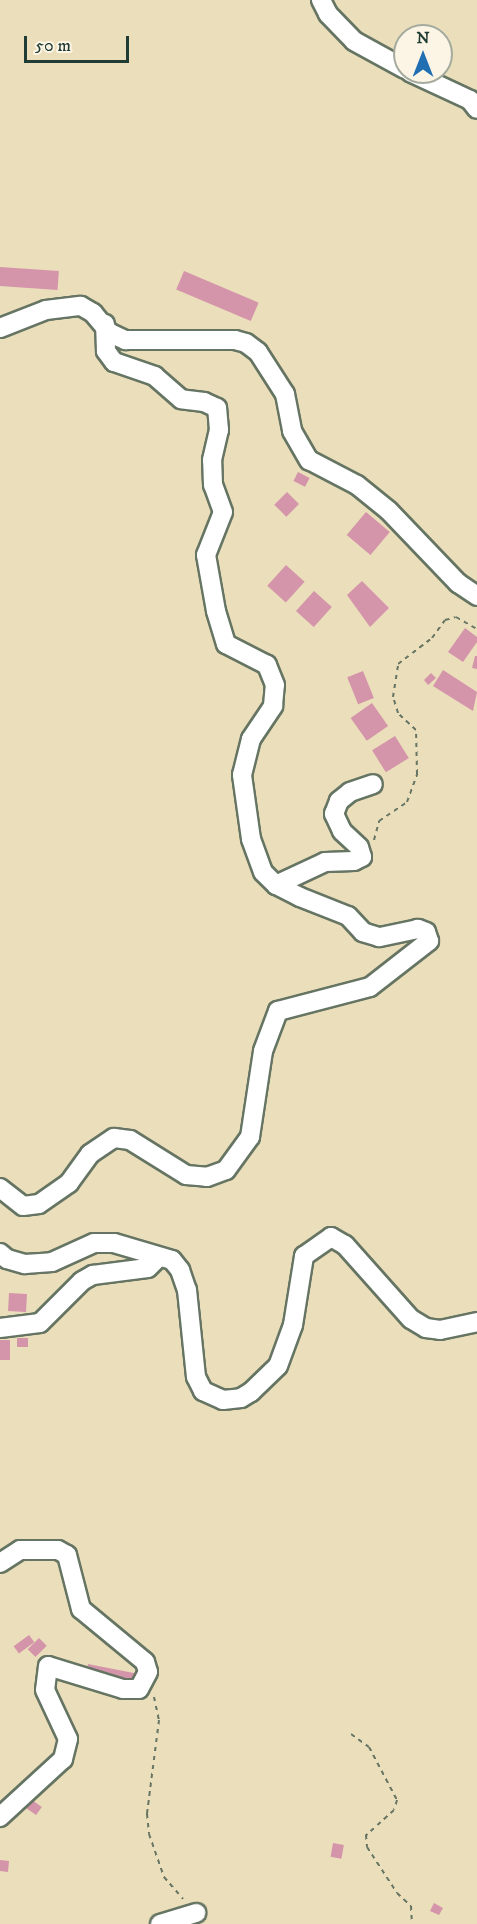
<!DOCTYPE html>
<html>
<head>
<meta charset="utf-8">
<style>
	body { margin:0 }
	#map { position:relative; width:477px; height:1924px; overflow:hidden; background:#ebdebb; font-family:"IM FELL DW Pica",serif }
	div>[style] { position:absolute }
	.building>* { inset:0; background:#d494aa; transform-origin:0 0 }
	.path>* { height:2px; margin-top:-1px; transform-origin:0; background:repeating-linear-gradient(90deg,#667563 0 4.5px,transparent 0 9px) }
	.roads { filter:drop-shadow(2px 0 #667563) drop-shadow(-2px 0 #667563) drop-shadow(0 2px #667563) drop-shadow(0 -2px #667563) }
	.minor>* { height:18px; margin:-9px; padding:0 9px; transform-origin:9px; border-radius:9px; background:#fff }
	span { translate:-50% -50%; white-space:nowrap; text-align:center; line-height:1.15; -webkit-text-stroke:6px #fcf5e5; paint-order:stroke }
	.north { position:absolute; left:393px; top:24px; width:60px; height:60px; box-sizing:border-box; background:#fcf5e5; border:2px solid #a4ab9e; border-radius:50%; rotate:0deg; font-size:16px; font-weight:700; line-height:24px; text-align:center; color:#1f3d34 }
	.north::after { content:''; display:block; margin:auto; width:21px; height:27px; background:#1f6fb2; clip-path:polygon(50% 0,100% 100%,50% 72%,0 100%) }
	.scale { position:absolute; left:24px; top:36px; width:105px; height:27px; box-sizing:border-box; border:3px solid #1f3d34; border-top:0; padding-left:8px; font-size:18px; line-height:21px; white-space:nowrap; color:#1f3d34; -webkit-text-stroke:4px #fcf5e5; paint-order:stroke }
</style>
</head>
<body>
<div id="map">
	<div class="building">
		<i style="left:0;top:267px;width:59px;height:19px;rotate:4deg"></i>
		<i style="left:184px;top:271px;width:81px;height:20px;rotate:23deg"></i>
		<i style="left:298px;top:472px;width:13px;height:10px;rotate:27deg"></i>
		<i style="left:287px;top:492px;width:17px;height:18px;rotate:45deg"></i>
		<i style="left:366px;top:512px;width:31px;height:30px;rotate:40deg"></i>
		<i style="left:286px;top:565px;width:25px;height:28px;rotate:42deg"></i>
		<i style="clip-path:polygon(362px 581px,389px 608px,370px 627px,347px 595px)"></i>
		<i style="left:314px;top:591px;width:24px;height:27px;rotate:42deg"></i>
		<i style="clip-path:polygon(465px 628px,477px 637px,477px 642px,463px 662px,448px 652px)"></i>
		<i style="clip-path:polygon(475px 656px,477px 656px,477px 669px,472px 668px)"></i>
		<i style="clip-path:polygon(443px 670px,477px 692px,473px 711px,433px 686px)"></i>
		<i style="left:363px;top:671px;width:29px;height:17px;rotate:68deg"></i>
		<i style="clip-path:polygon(431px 673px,436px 678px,428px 685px,424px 680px)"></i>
		<i style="left:372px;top:703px;width:28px;height:26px;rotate:55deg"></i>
		<i style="left:395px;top:736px;width:26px;height:27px;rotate:58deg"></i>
		<i style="left:9px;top:1293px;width:18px;height:18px;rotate:3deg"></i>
		<i style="left:17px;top:1338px;width:11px;height:9px"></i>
		<i style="left:0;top:1340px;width:10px;height:20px"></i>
		<i style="left:29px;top:1635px;width:9px;height:19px;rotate:54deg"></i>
		<i style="left:39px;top:1638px;width:11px;height:16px;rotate:45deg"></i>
		<i style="left:88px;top:1664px;width:48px;height:13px;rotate:11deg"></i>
		<i style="left:32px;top:1800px;width:12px;height:10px;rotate:35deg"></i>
		<i style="left:333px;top:1843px;width:11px;height:14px;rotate:10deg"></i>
		<i style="clip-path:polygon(0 1860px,9px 1861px,8px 1872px,0 1871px)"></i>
		<i style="clip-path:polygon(434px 1903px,443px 1908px,439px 1915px,430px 1911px)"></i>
	</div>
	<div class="path">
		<i style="left:374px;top:840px;width:20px;rotate:-75deg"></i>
		<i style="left:379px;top:821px;width:34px;rotate:-34deg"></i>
		<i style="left:407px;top:802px;width:30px;rotate:-70deg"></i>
		<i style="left:417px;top:774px;width:44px;rotate:-91.3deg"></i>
		<i style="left:416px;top:730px;width:25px;rotate:-137deg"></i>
		<i style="left:398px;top:713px;width:17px;rotate:-107deg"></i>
		<i style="left:393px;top:697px;width:33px;rotate:-81deg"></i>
		<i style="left:398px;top:664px;width:43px;rotate:-37.4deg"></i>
		<i style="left:432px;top:638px;width:22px;rotate:-54deg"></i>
		<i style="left:445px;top:620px;width:11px;rotate:-15deg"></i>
		<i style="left:456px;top:617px;width:24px;rotate:30deg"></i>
		<i style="left:154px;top:1697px;width:24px;rotate:78deg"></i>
		<i style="left:159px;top:1720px;width:95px;rotate:97.3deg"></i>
		<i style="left:147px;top:1814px;width:20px;rotate:84deg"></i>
		<i style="left:149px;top:1834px;width:46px;rotate:70.8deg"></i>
		<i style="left:164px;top:1877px;width:29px;rotate:49deg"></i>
		<i style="left:351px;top:1734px;width:22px;rotate:36deg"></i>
		<i style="left:369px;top:1747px;width:60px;rotate:62.2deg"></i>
		<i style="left:397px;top:1800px;width:10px;rotate:107deg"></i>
		<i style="left:394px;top:1810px;width:38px;rotate:138deg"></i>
		<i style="left:366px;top:1835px;width:12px;rotate:85deg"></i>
		<i style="left:367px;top:1847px;width:55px;rotate:56.9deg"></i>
		<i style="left:397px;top:1893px;width:19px;rotate:43deg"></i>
		<i style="left:411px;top:1906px;width:18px;rotate:87deg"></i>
	</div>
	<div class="roads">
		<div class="minor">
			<i style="left:321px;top:0;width:16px;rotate:63deg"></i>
			<i style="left:328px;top:14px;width:37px;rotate:46deg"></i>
			<i style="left:354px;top:41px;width:58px;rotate:28.8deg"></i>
			<i style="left:410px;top:72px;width:66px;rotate:25deg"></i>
			<i style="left:470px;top:100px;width:11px;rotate:52deg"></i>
			<i style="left:0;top:328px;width:49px;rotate:-21.4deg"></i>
			<i style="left:46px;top:310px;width:35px;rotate:-7deg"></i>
			<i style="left:81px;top:306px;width:14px;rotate:30deg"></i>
			<i style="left:93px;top:313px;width:26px;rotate:50deg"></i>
			<i style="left:110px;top:333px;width:17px;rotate:25deg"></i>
			<i style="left:125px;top:340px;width:110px"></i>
			<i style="left:235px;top:340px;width:11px;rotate:15deg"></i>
			<i style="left:246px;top:343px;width:15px;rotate:37deg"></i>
			<i style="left:258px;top:352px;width:50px;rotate:57.3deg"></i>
			<i style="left:285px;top:394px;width:38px;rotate:79deg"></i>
			<i style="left:292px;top:431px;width:34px;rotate:60deg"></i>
			<i style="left:309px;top:460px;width:54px;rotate:27.5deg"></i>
			<i style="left:357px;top:485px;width:41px;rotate:39.1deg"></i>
			<i style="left:389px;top:511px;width:100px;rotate:46.2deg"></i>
			<i style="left:458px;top:583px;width:23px;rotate:34deg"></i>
			<i style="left:276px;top:885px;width:54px;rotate:-25.1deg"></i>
			<i style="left:325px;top:862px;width:29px;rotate:-2deg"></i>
			<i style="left:354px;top:861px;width:9px;rotate:-27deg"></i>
			<i style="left:362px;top:857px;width:10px;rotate:-107deg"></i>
			<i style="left:359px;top:847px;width:23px;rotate:-137deg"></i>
			<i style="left:342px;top:831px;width:19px;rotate:-115deg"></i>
			<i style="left:334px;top:814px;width:14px;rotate:-69deg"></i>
			<i style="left:339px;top:801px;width:14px;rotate:-39deg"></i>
			<i style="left:350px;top:792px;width:24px;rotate:-19deg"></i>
			<i style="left:0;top:1188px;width:29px;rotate:38deg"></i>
			<i style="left:23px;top:1206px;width:16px;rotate:-7deg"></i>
			<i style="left:39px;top:1204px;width:37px;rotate:-35deg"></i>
			<i style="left:69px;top:1183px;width:36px;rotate:-54deg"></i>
			<i style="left:90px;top:1154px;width:29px;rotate:-34deg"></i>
			<i style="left:114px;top:1138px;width:16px;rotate:7deg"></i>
			<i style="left:130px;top:1140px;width:66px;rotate:32deg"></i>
			<i style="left:186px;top:1175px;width:21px;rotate:5deg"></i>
			<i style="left:207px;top:1177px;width:20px;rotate:-20deg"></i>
			<i style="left:226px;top:1170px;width:41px;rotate:-54deg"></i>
			<i style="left:250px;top:1137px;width:87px;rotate:-81.4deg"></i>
			<i style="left:263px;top:1051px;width:43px;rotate:-69.4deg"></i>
			<i style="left:278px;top:1011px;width:95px;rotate:-14.6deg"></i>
			<i style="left:370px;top:987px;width:75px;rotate:-37.9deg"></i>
			<i style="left:429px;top:941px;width:9px;rotate:-108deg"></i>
			<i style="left:426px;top:932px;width:9px;rotate:-159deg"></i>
			<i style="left:418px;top:929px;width:40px;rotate:168deg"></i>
			<i style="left:379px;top:937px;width:17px;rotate:-163deg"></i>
			<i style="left:363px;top:932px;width:22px;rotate:-133deg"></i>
			<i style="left:348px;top:916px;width:52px;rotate:-158.4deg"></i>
			<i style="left:300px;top:897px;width:27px;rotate:-153deg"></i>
			<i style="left:276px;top:885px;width:18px;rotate:-135deg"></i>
			<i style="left:263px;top:872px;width:35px;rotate:-110deg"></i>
			<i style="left:251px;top:839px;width:65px;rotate:-98deg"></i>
			<i style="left:242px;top:775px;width:37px;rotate:-76deg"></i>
			<i style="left:251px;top:739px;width:40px;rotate:-56deg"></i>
			<i style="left:273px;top:706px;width:21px;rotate:-85deg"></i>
			<i style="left:275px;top:685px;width:22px;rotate:-112deg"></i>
			<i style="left:267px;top:665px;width:46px;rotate:-152.9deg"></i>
			<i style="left:226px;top:644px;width:34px;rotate:-107deg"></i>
			<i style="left:216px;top:611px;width:57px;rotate:-100.1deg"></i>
			<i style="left:206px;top:555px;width:46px;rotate:-68.4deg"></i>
			<i style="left:223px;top:512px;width:29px;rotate:-110deg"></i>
			<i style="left:213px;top:485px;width:25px;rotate:-92deg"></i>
			<i style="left:212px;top:460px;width:31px;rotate:-77deg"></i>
			<i style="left:219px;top:430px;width:22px;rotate:-95deg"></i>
			<i style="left:217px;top:408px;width:14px;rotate:-155deg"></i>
			<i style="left:204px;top:402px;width:23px;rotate:-173deg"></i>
			<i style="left:181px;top:399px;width:35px;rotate:-139deg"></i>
			<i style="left:155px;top:376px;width:43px;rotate:-161.1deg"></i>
			<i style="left:114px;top:362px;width:14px;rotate:-126deg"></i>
			<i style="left:106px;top:351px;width:27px;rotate:-92deg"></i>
			<i style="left:0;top:1253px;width:9px;rotate:41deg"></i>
			<i style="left:7px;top:1259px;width:19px;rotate:16deg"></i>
			<i style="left:25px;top:1264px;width:27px;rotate:-4deg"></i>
			<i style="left:52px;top:1262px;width:46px;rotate:-24.3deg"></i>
			<i style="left:94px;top:1243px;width:20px"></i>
			<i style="left:114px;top:1243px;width:60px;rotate:16.3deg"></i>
			<i style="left:172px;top:1260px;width:13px;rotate:51deg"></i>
			<i style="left:180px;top:1270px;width:21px;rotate:71deg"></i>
			<i style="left:187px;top:1290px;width:87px;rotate:84.1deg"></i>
			<i style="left:196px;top:1377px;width:16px;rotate:63deg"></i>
			<i style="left:203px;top:1391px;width:22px;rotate:24deg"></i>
			<i style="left:223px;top:1400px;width:18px;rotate:-6deg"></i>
			<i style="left:241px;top:1398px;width:12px;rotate:-31deg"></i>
			<i style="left:251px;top:1392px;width:37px;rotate:-44deg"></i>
			<i style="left:278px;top:1366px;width:44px;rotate:-69.9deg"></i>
			<i style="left:293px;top:1325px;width:70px;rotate:-80.9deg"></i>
			<i style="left:304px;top:1256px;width:33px;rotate:-35deg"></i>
			<i style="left:331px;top:1237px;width:16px;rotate:30deg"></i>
			<i style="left:345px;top:1245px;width:99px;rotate:48.3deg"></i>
			<i style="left:411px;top:1319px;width:17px;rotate:31deg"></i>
			<i style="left:426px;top:1328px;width:14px;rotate:8deg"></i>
			<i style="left:440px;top:1330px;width:38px;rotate:-12deg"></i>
			<i style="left:0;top:1328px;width:40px;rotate:-7.1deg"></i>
			<i style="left:40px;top:1323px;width:59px;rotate:-45deg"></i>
			<i style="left:82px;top:1281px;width:13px;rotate:-29deg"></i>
			<i style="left:93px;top:1275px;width:55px;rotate:-7.3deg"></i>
			<i style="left:148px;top:1268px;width:16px;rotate:-45deg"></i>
			<i style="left:0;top:1563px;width:24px;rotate:-33deg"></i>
			<i style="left:20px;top:1550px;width:38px"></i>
			<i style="left:58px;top:1550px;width:10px;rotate:29deg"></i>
			<i style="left:67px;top:1555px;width:56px;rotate:75.5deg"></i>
			<i style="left:81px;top:1609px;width:83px;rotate:39.6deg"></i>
			<i style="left:145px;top:1662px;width:10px;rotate:73deg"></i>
			<i style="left:148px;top:1672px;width:19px;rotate:118deg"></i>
			<i style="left:139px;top:1689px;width:16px;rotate:180deg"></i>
			<i style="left:123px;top:1689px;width:78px;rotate:-163deg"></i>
			<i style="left:48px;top:1666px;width:24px;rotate:97deg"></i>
			<i style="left:45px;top:1690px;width:54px;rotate:64.9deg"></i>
			<i style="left:68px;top:1739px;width:21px;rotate:104deg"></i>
			<i style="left:63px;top:1759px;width:86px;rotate:137.4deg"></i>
			<i style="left:160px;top:1924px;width:38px;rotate:-17deg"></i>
		</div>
	</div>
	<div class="north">N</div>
	<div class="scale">50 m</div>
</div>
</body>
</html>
